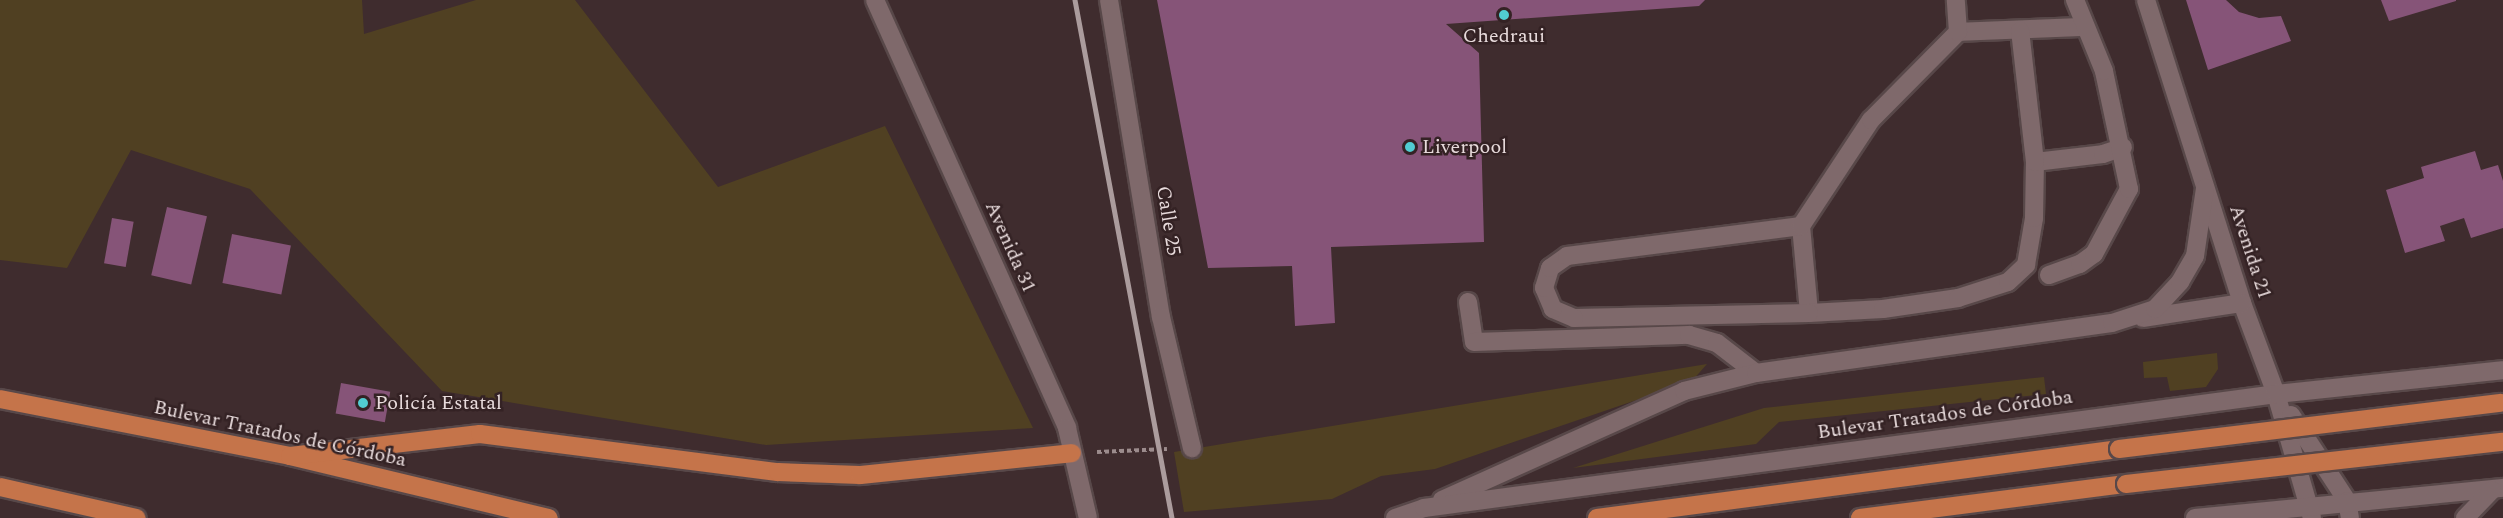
<!DOCTYPE html>
<html>
<head>
<meta charset="utf-8">
<style>
	body { margin:0 }
	#map { position:relative; width:2503px; height:518px; overflow:hidden; background:#3f2c2e; font-family:Spectral,serif }
	div>[style] { position:absolute }
	.green>* { inset:0; background:#504022 }
	.building>* { inset:0; background:#865478; transform-origin:0 0 }
	.path>* { height:4px; margin-top:-2px; transform-origin:0; background:repeating-linear-gradient(90deg,#9c8c8d 0 4.5px,transparent 0 7.5px) }
	.roads { filter:drop-shadow(2px 0 #584849) drop-shadow(-2px 0 #584849) drop-shadow(0 2px #584849) drop-shadow(0 -2px #584849) }
	.minor>* { height:18px; margin:-9px; padding:0 9px; transform-origin:9px; border-radius:9px; background:#7f696b }
	.major>* { height:18px; margin:-9px; padding:0 9px; transform-origin:9px; border-radius:9px; background:#c5744a }
	.rail>* { height:4.5px; margin:-2.25px; padding:0 2.25px; transform-origin:2.25px; border-radius:2.25px; background:#ab9c9d }
	.bridges { filter:drop-shadow(2px 0 #584849) drop-shadow(-2px 0 #584849) drop-shadow(0 2px #584849) drop-shadow(0 -2px #584849) }
	.major-bridge>* { height:18px; margin:-9px; padding:0 9px; transform-origin:9px; border-radius:9px; background:#c5744a }
	.dots>* { width:16px; height:16px; translate:-50% -50%; box-sizing:border-box; border:3px solid #342224; border-radius:50% }
	span { translate:-50% -50%; white-space:nowrap; text-align:center; line-height:1.15; -webkit-text-stroke:5px #342224; paint-order:stroke }
	.poi-label { font-size:20px; color:#e8dbdc }
	.left { translate:0 -50%; text-align:left }
	.street-label { font-size:20px; color:#e8dbdc }
</style>
</head>
<body>
<div id="map">
	<div class="green">
		<i style="clip-path:polygon(0 0,362px 0,364px 34px,476px 0,575px 0,718px 187px,885px 126px,1033px 428px,766px 445px,442px 391px,250px 189px,131px 150px,67px 268px,0 260px)"></i>
		<i style="clip-path:polygon(2217px 353px,2218px 369px,2206px 387px,2170px 391px,2167px 377px,2144px 378px,2143px 362px)"></i>
		<i style="clip-path:polygon(1707px 364px,1692px 381px,1435px 469px,1381px 476px,1332px 499px,1184px 512px,1174px 452px)"></i>
		<i style="clip-path:polygon(2044px 377px,2046px 394px,1779px 422px,1756px 444px,1573px 468px,1764px 408px)"></i>
	</div>
	<div class="building">
		<i style="clip-path:polygon(1157px 0,1705px 0,1699px 6px,1446px 24px,1479px 53px,1484px 242px,1331px 247px,1335px 323px,1295px 326px,1292px 266px,1208px 268px)"></i>
		<i style="clip-path:polygon(2186px 0,2226px 0,2239px 12px,2259px 18px,2281px 16px,2291px 41px,2208px 70px)"></i>
		<i style="clip-path:polygon(2381px 0,2456px 0,2456px 1px,2389px 21px)"></i>
		<i style="clip-path:polygon(2475px 151px,2481px 170px,2498px 165px,2503px 181px,2503px 228px,2471px 238px,2464px 218px,2440px 226px,2445px 241px,2405px 253px,2386px 190px,2424px 178px,2421px 167px)"></i>
		<i style="left:167px;top:207px;width:41px;height:70px;rotate:13deg"></i>
		<i style="left:112px;top:218px;width:22px;height:46px;rotate:10deg"></i>
		<i style="left:232px;top:234px;width:60px;height:50px;rotate:11deg"></i>
		<i style="left:341px;top:383px;width:50px;height:31px;rotate:10deg"></i>
	</div>
	<div class="path">
		<i style="left:1097px;top:452px;width:70px;rotate:-2.5deg"></i>
	</div>
	<div class="roads">
		<div class="minor">
			<i style="left:875px;top:0;width:469px;rotate:65.8deg"></i>
			<i style="left:1067px;top:428px;width:92px;rotate:76.9deg"></i>
			<i style="left:1109px;top:0;width:321px;rotate:80.7deg"></i>
			<i style="left:1161px;top:317px;width:135px;rotate:76.7deg"></i>
			<i style="left:2146px;top:0;width:318px;rotate:72.4deg"></i>
			<i style="left:2242px;top:303px;width:97px;rotate:69.5deg"></i>
			<i style="left:2276px;top:394px;width:129px;rotate:73.8deg"></i>
			<i style="left:1958px;top:32px;width:126px;rotate:-2.3deg"></i>
			<i style="left:2035px;top:162px;width:68px;rotate:-6.7deg"></i>
			<i style="left:2103px;top:154px;width:21px;rotate:-19deg"></i>
			<i style="left:1801px;top:226px;width:87px;rotate:84.7deg"></i>
			<i style="left:1809px;top:313px;width:74px;rotate:-3.1deg"></i>
			<i style="left:1883px;top:309px;width:76px;rotate:-8.3deg"></i>
			<i style="left:1958px;top:298px;width:52px;rotate:-17.7deg"></i>
			<i style="left:2008px;top:282px;width:25px;rotate:-43deg"></i>
			<i style="left:2026px;top:265px;width:48px;rotate:-80.3deg"></i>
			<i style="left:2034px;top:218px;width:56px;rotate:-89deg"></i>
			<i style="left:2035px;top:162px;width:132px;rotate:-96.5deg"></i>
			<i style="left:2049px;top:275px;width:33px;rotate:-20deg"></i>
			<i style="left:2080px;top:264px;width:17px;rotate:-36deg"></i>
			<i style="left:2094px;top:254px;width:74px;rotate:-61.7deg"></i>
			<i style="left:2129px;top:189px;width:121px;rotate:-102deg"></i>
			<i style="left:2104px;top:71px;width:77px;rotate:-112.2deg"></i>
			<i style="left:1468px;top:302px;width:40px;rotate:81.5deg"></i>
			<i style="left:1474px;top:342px;width:215px;rotate:-1.9deg"></i>
			<i style="left:1689px;top:335px;width:29px;rotate:16deg"></i>
			<i style="left:1717px;top:343px;width:49px;rotate:37.6deg"></i>
			<i style="left:1809px;top:313px;width:235px;rotate:178.8deg"></i>
			<i style="left:1574px;top:318px;width:23px;rotate:-157deg"></i>
			<i style="left:1553px;top:309px;width:23px;rotate:-113deg"></i>
			<i style="left:1544px;top:288px;width:21px;rotate:-73deg"></i>
			<i style="left:1550px;top:268px;width:21px;rotate:-35deg"></i>
			<i style="left:1567px;top:256px;width:236px;rotate:-7.3deg"></i>
			<i style="left:1801px;top:226px;width:127px;rotate:-56.6deg"></i>
			<i style="left:1871px;top:120px;width:124px;rotate:-45.3deg"></i>
			<i style="left:1958px;top:32px;width:32px;rotate:-94deg"></i>
			<i style="left:2143px;top:318px;width:100px;rotate:-8.6deg"></i>
			<i style="left:2291px;top:415px;width:103px;rotate:56.9deg"></i>
			<i style="left:2347px;top:501px;width:17px;rotate:80deg"></i>
			<i style="left:1442px;top:500px;width:265px;rotate:-24.2deg"></i>
			<i style="left:1684px;top:391px;width:74px;rotate:-14deg"></i>
			<i style="left:1756px;top:373px;width:359px;rotate:-8deg"></i>
			<i style="left:2112px;top:323px;width:45px;rotate:-18deg"></i>
			<i style="left:2155px;top:309px;width:37px;rotate:-47deg"></i>
			<i style="left:2180px;top:282px;width:30px;rotate:-60deg"></i>
			<i style="left:2195px;top:256px;width:69px;rotate:-81.6deg"></i>
			<i style="left:1395px;top:518px;width:31px;rotate:-19deg"></i>
			<i style="left:1424px;top:508px;width:860px;rotate:-7.62deg"></i>
			<i style="left:2276px;top:394px;width:228px;rotate:-6deg"></i>
			<i style="left:2195px;top:518px;width:309px;rotate:-5.6deg"></i>
			<i style="left:2465px;top:518px;width:39px;rotate:-46deg"></i>
		</div>
		<div class="major">
			<i style="left:0;top:399px;width:296px;rotate:11.1deg"></i>
			<i style="left:290px;top:456px;width:266px;rotate:13.5deg"></i>
			<i style="left:290px;top:456px;width:191px;rotate:-6.6deg"></i>
			<i style="left:480px;top:434px;width:300px;rotate:7.3deg"></i>
			<i style="left:778px;top:472px;width:82px;rotate:2.1deg"></i>
			<i style="left:860px;top:475px;width:213px;rotate:-5.9deg"></i>
			<i style="left:0;top:487px;width:140px;rotate:12.8deg"></i>
			<i style="left:1597px;top:518px;width:527px;rotate:-7.53deg"></i>
			<i style="left:1860px;top:518px;width:268px;rotate:-7.3deg"></i>
		</div>
	</div>
	<div class="rail">
		<i style="left:1075px;top:0;width:527px;rotate:79.39deg"></i>
	</div>
	<div class="bridges">
		<div class="major-bridge">
			<i style="left:2119px;top:449px;width:384px;rotate:-6.9deg"></i>
			<i style="left:2126px;top:484px;width:379px;rotate:-6.4deg"></i>
		</div>
	</div>
	<div class="dots">
		<i style="left:1504px;top:15px;background:#51ccd1"></i>
		<i style="left:1410px;top:147px;background:#51ccd1"></i>
		<i style="left:363px;top:403px;background:#51ccd1"></i>
	</div>
	<div class="poi-label">
		<span style="left:1504px;top:36px">Chedraui</span>
		<span class="left" style="left:1422px;top:147px">Liverpool</span>
		<span class="left" style="left:375px;top:403px">Policía Estatal</span>
	</div>
	<div class="street-label">
		<span style="left:1168px;top:221px;rotate:81deg">Calle 25</span>
		<span style="left:1010px;top:247px;rotate:66deg">Avenida 31</span>
		<span style="left:2250px;top:252px;rotate:72deg">Avenida 21</span>
		<span style="left:1945px;top:415px;rotate:-8deg">Bulevar Tratados de Córdoba</span>
		<span style="left:280px;top:434px;rotate:12deg">Bulevar Tratados de Córdoba</span>
	</div>
</div>
</body>
</html>
